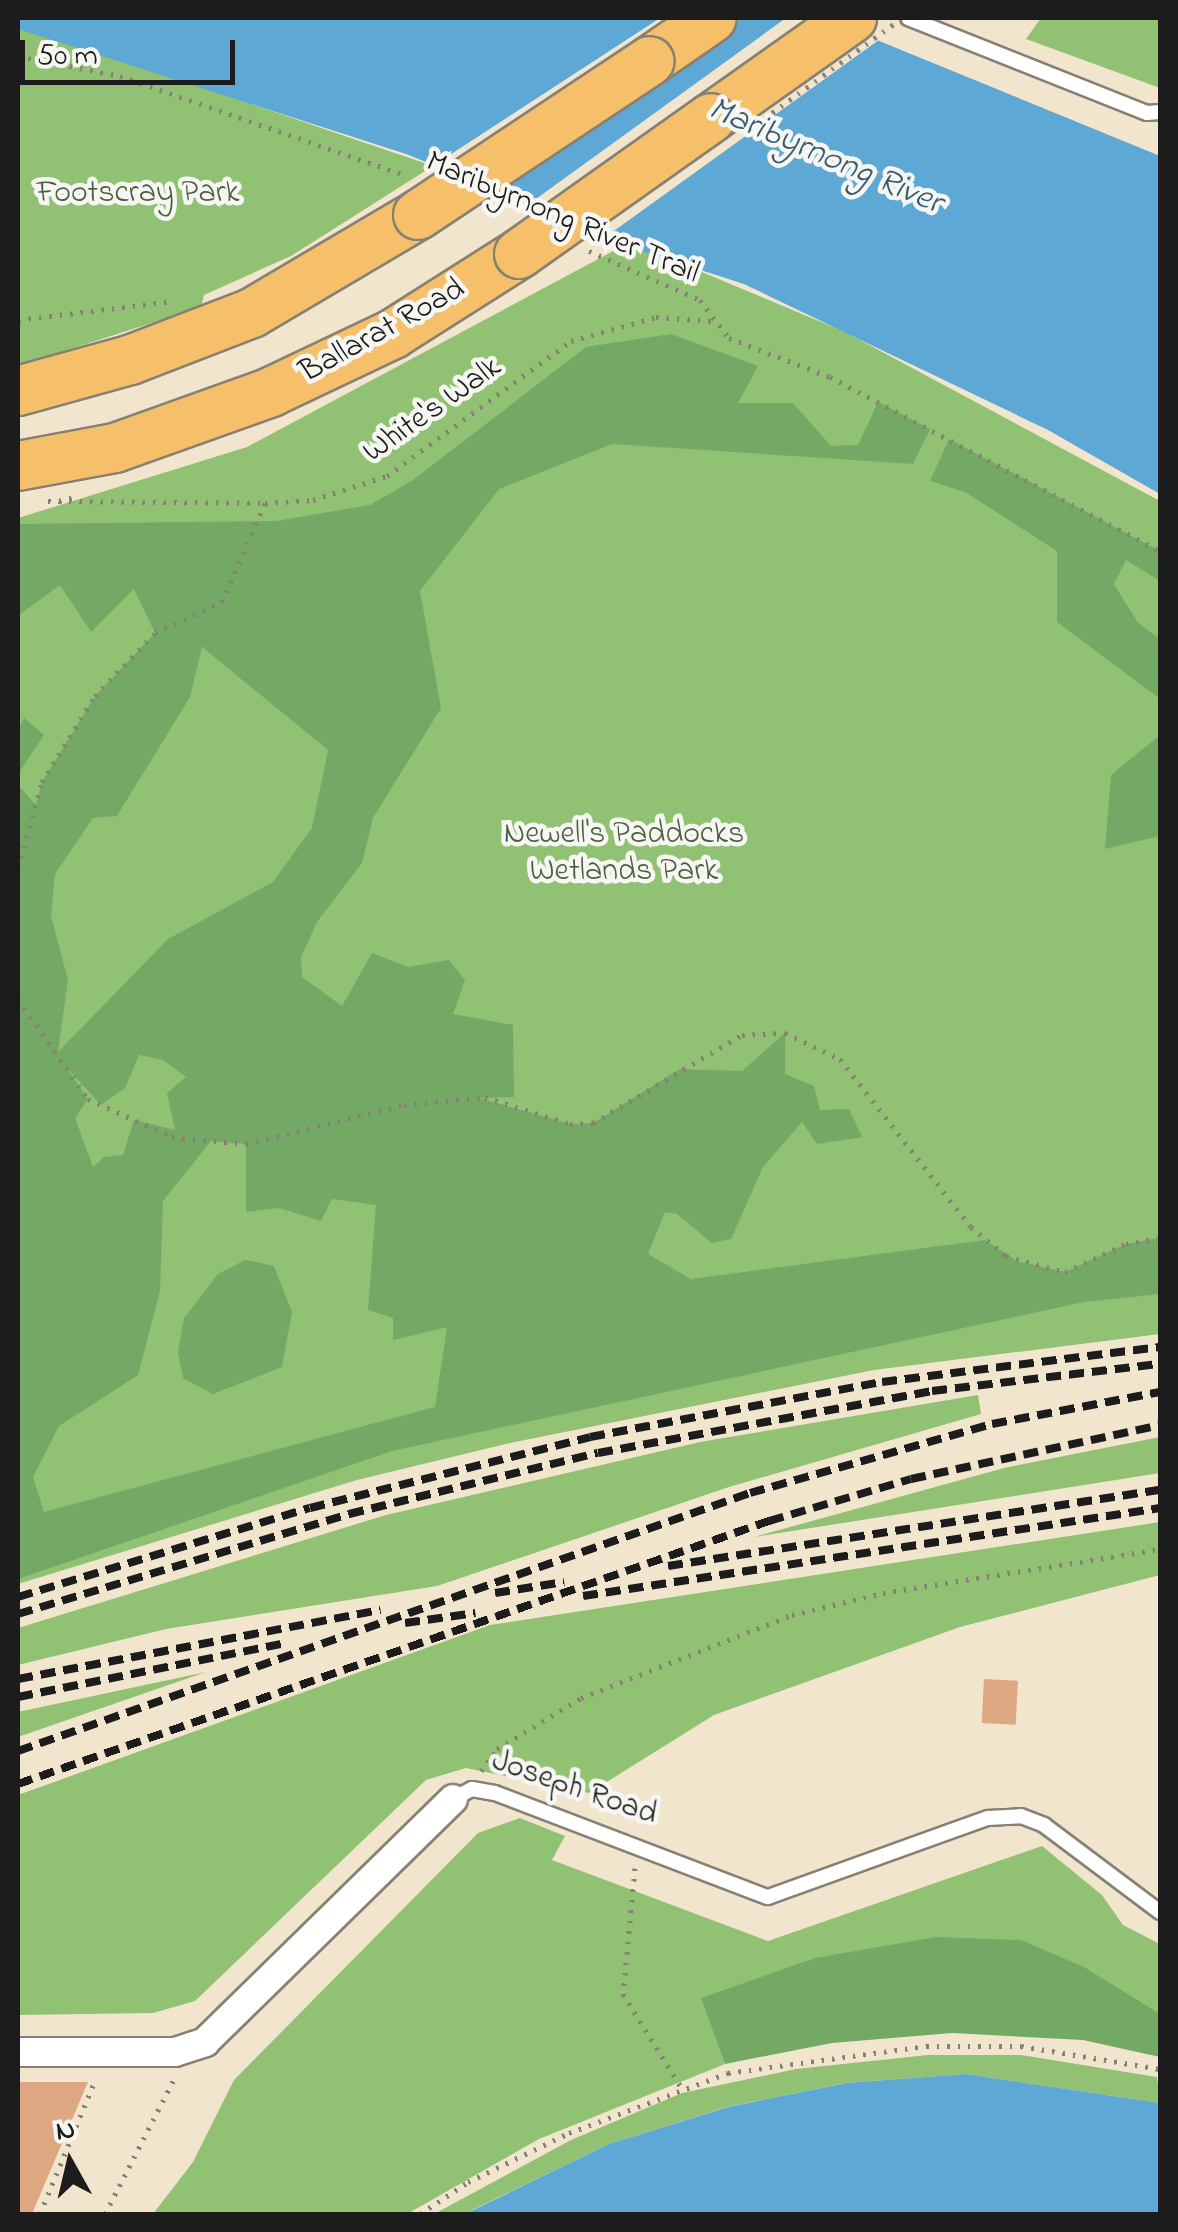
<!DOCTYPE html>
<html>
<head>
<meta charset="utf-8">
<style>
	body { margin:0 }
	#map { position:relative; width:1178px; height:2232px; overflow:hidden; background:#f2e5cd; font-family:"Indie Flower",sans-serif }
	div>[style] { position:absolute }
	.green>* { inset:0; background:#91c273 }
	.forest>* { inset:0; background:#74a865 }
	.water>* { inset:0; background:#5da8d5 }
	.pier>* { inset:0; background:#f2e5cd }
	.building>* { inset:0; background:#dda782; transform-origin:0 0 }
	.path>* { height:5px; margin-top:-2.5px; transform-origin:0; background:repeating-linear-gradient(90deg,#878074 0 2.5px,transparent 0 10.5px) }
	.roads { filter:drop-shadow(2px 0 #878074) drop-shadow(-2px 0 #878074) drop-shadow(0 2px #878074) drop-shadow(0 -2px #878074) }
	.service>* { height:14px; margin:-7px; padding:0 7px; transform-origin:7px; border-radius:7px; background:#fff }
	.minor>* { height:28px; margin:-14px; padding:0 14px; transform-origin:14px; border-radius:14px; background:#fff }
	.trunk>* { height:48px; margin:-24px; padding:0 24px; transform-origin:24px; border-radius:24px; background:#f6c06b }
	.rail>* { height:8px; margin-top:-4px; transform-origin:0; background:repeating-linear-gradient(90deg,#1c1c1c 0 15px,transparent 0 23px) }
	.path-bridge>* { height:5px; margin-top:-2.5px; transform-origin:0; background:repeating-linear-gradient(90deg,#878074 0 2.5px,transparent 0 10.5px) }
	.bridges { filter:drop-shadow(2px 0 #878074) drop-shadow(-2px 0 #878074) drop-shadow(0 2px #878074) drop-shadow(0 -2px #878074) }
	.trunk-bridge>* { height:48px; margin:-24px; padding:0 24px; transform-origin:24px; border-radius:24px; background:#f6c06b }
	span { translate:-50% -50%; white-space:nowrap; text-align:center; line-height:1.15; -webkit-text-stroke:9px #f6f6f2; paint-order:stroke }
	.park-label { font-size:32px; color:#4b5e3f }
	.street-label { font-size:32px; color:#1c1c1c }
	.water-label { font-size:35px; color:#395b6f; font-style:italic }
	.frame { position:absolute; inset:0; border:20px solid #1c1c1c; pointer-events:none }
	.north { position:absolute; left:20px; top:2112px; width:100px; height:100px; -webkit-text-stroke:8px #f6f6f2; paint-order:stroke; rotate:352deg; font-size:28px; font-weight:700; line-height:40px; text-align:center; color:#1c1c1c }
	.north::after { content:''; display:block; margin:auto; width:35px; height:45px; background:#1c1c1c; clip-path:polygon(50% 0,100% 100%,50% 72%,0 100%) }
	.scale { position:absolute; left:20px; top:40px; width:215px; height:45px; box-sizing:border-box; border:5px solid #1c1c1c; border-top:0; padding-left:12px; font-size:30px; line-height:35px; white-space:nowrap; color:#1c1c1c; -webkit-text-stroke:8px #f6f6f2; paint-order:stroke }
</style>
</head>
<body>
<div id="map">
	<div class="green">
		<i style="clip-path:polygon(1041px 18px,1160px 18px,1160px 88px,1026px 39px)"></i>
		<i style="clip-path:polygon(18px 29px,40px 32px,433px 166px,291px 256px,204px 295px,201px 307px,18px 366px)"></i>
		<i style="clip-path:polygon(630px 242px,845px 332px,1160px 501px,1160px 1334px,874px 1370px,510px 1443px,357px 1480px,18px 1584px,18px 518px,247px 447px)"></i>
		<i style="clip-path:polygon(978px 1395px,981px 1414px,729px 1487px,437px 1586px,166px 1629px,18px 1665px,18px 1628px,386px 1515px,700px 1442px)"></i>
		<i style="clip-path:polygon(1160px 1437px,1160px 1473px,754px 1537px,1004px 1468px)"></i>
		<i style="clip-path:polygon(1160px 1522px,1160px 1575px,960px 1627px,714px 1715px,589px 1793px,466px 1768px,426px 1780px,195px 2001px,153px 2013px,18px 2015px,18px 1795px,490px 1625px)"></i>
		<i style="clip-path:polygon(206px 1672px,18px 1737px,18px 1712px)"></i>
		<i style="clip-path:polygon(520px 1818px,565px 1836px,552px 1860px,768px 1941px,1042px 1846px,1102px 1895px,1123px 1925px,1160px 1944px,1160px 2014px,1126px 1996px,702px 1998px,725px 2064px,539px 2139px,407px 2214px,153px 2214px,193px 2162px,234px 2080px,478px 1833px)"></i>
		<i style="clip-path:polygon(928px 2055px,1021px 2055px,1157px 2077px,1160px 2103px,966px 2074px,845px 2083px,727px 2107px,609px 2144px,464px 2214px,434px 2214px,571px 2140px,682px 2093px,796px 2069px)"></i>
	</div>
	<div class="forest">
		<i style="clip-path:polygon(evenodd,671px 334px,758px 366px,738px 403px,793px 403px,831px 446px,858px 445px,878px 402px,930px 429px,913px 464px,612px 444px,499px 489px,420px 591px,441px 708px,373px 818px,362px 863px,317px 922px,301px 957px,302px 977px,342px 1006px,372px 953px,408px 967px,449px 960px,465px 980px,453px 1014px,513px 1025px,514px 1097px,479px 1098px,570px 1124px,593px 1123px,680px 1069px,742px 1071px,785px 1033px,785px 1074px,814px 1086px,820px 1110px,849px 1109px,862px 1137px,817px 1144px,802px 1122px,763px 1167px,731px 1239px,712px 1243px,677px 1214px,665px 1212px,648px 1254px,691px 1279px,985px 1240px,1017px 1261px,1065px 1272px,1126px 1244px,1158px 1238px,1160px 1294px,1084px 1302px,392px 1451px,18px 1579px,18px 785px,36px 805px,42px 782px,95px 696px,155px 633px,134px 589px,91px 632px,60px 585px,19px 615px,18px 524px,276px 521px,370px 505px,413px 480px,586px 347px,671px 334px,202px 647px,328px 750px,312px 828px,273px 882px,168px 939px,58px 1052px,68px 980px,51px 916px,55px 874px,93px 818px,117px 816px,190px 697px,202px 647px,671px 334px,139px 1055px,163px 1060px,186px 1077px,167px 1093px,175px 1130px,134px 1120px,123px 1155px,104px 1157px,93px 1167px,75px 1118px,88px 1099px,66px 1067px,101px 1105px,125px 1088px,139px 1055px,671px 334px,211px 1141px,246px 1144px,246px 1212px,279px 1208px,321px 1221px,332px 1199px,376px 1205px,368px 1310px,393px 1318px,393px 1340px,447px 1327px,435px 1407px,44px 1512px,33px 1477px,59px 1426px,138px 1375px,160px 1291px,163px 1201px,211px 1141px)"></i>
		<i style="clip-path:polygon(949px 439px,1160px 551px,1160px 581px,1126px 560px,1114px 584px,1138px 623px,1160px 639px,1160px 699px,1057px 622px,1057px 551px,965px 492px,930px 481px)"></i>
		<i style="clip-path:polygon(24px 718px,44px 735px,18px 774px,18px 731px)"></i>
		<i style="clip-path:polygon(1160px 735px,1160px 836px,1105px 849px,1111px 775px)"></i>
		<i style="clip-path:polygon(245px 1260px,274px 1266px,292px 1312px,282px 1367px,213px 1394px,183px 1378px,178px 1353px,184px 1318px,218px 1274px)"></i>
		<i style="clip-path:polygon(936px 1937px,1021px 1940px,1084px 1967px,1160px 2014px,1160px 2057px,1083px 2040px,952px 2033px,832px 2043px,725px 2064px,701px 1998px,815px 1958px)"></i>
	</div>
	<div class="water">
		<i style="clip-path:polygon(18px 18px,823px 18px,1160px 156px,1160px 494px,1048px 430px,744px 284px,617px 243px,409px 155px,18px 29px)"></i>
		<i style="clip-path:polygon(966px 2074px,1160px 2103px,1160px 2214px,465px 2214px,609px 2144px,728px 2107px,846px 2083px)"></i>
	</div>
	<div class="pier">
		<i style="clip-path:polygon(660px 18px,742px 18px,484px 193px,428px 169px)"></i>
		<i style="clip-path:polygon(786px 18px,836px 18px,883px 37px,600px 241px,522px 209px)"></i>
	</div>
	<div class="building">
		<i style="left:984px;top:1679px;width:34px;height:44px;rotate:3deg"></i>
		<i style="clip-path:polygon(18px 2082px,88px 2082px,32px 2214px,18px 2214px)"></i>
	</div>
	<div class="path">
		<i style="left:18px;top:56px;width:104px;rotate:11.1deg"></i>
		<i style="left:120px;top:76px;width:304px;rotate:19.2deg"></i>
		<i style="left:589px;top:251px;width:121px;rotate:23.8deg"></i>
		<i style="left:700px;top:300px;width:48px;rotate:52.7deg"></i>
		<i style="left:729px;top:338px;width:108px;rotate:21.1deg"></i>
		<i style="left:830px;top:377px;width:373px;rotate:27.8deg"></i>
		<i style="left:18px;top:320px;width:156px;rotate:-7deg"></i>
		<i style="left:48px;top:501px;width:217px;rotate:0.5deg"></i>
		<i style="left:59px;top:501px;width:16px;rotate:-15deg"></i>
		<i style="left:18px;top:868px;width:89px;rotate:-74.4deg"></i>
		<i style="left:42px;top:782px;width:101px;rotate:-58.4deg"></i>
		<i style="left:95px;top:696px;width:87px;rotate:-46.4deg"></i>
		<i style="left:155px;top:633px;width:74px;rotate:-24.8deg"></i>
		<i style="left:222px;top:602px;width:108px;rotate:-66.5deg"></i>
		<i style="left:265px;top:503px;width:48px;rotate:-3.6deg"></i>
		<i style="left:313px;top:500px;width:78px;rotate:-18deg"></i>
		<i style="left:387px;top:476px;width:228px;rotate:-36.3deg"></i>
		<i style="left:571px;top:341px;width:88px;rotate:-15.8deg"></i>
		<i style="left:656px;top:317px;width:55px;rotate:4.2deg"></i>
		<i style="left:18px;top:999px;width:122px;rotate:55deg"></i>
		<i style="left:88px;top:1099px;width:92px;rotate:24.3deg"></i>
		<i style="left:172px;top:1137px;width:74px;rotate:5.4deg"></i>
		<i style="left:246px;top:1144px;width:163px;rotate:-13.9deg"></i>
		<i style="left:404px;top:1105px;width:81px;rotate:-5.6deg"></i>
		<i style="left:485px;top:1097px;width:89px;rotate:17.6deg"></i>
		<i style="left:570px;top:1124px;width:23px;rotate:-2deg"></i>
		<i style="left:593px;top:1123px;width:173px;rotate:-30.6deg"></i>
		<i style="left:742px;top:1035px;width:43px;rotate:-2.7deg"></i>
		<i style="left:785px;top:1033px;width:61px;rotate:25.3deg"></i>
		<i style="left:840px;top:1059px;width:213px;rotate:52.1deg"></i>
		<i style="left:971px;top:1227px;width:45px;rotate:39.6deg"></i>
		<i style="left:1006px;top:1256px;width:61px;rotate:15.2deg"></i>
		<i style="left:1065px;top:1272px;width:67px;rotate:-24.7deg"></i>
		<i style="left:1126px;top:1244px;width:35px;rotate:-10deg"></i>
		<i style="left:481px;top:1771px;width:27px;rotate:-54deg"></i>
		<i style="left:497px;top:1749px;width:98px;rotate:-31.3deg"></i>
		<i style="left:581px;top:1698px;width:227px;rotate:-21.5deg"></i>
		<i style="left:792px;top:1615px;width:94px;rotate:-13.6deg"></i>
		<i style="left:883px;top:1593px;width:280px;rotate:-9deg"></i>
		<i style="left:635px;top:1868px;width:127px;rotate:95.4deg"></i>
		<i style="left:623px;top:1994px;width:110px;rotate:58.1deg"></i>
		<i style="left:40px;top:2214px;width:147px;rotate:-67.6deg"></i>
		<i style="left:105px;top:2214px;width:152px;rotate:-62.9deg"></i>
		<i style="left:420px;top:2214px;width:58px;rotate:-33.7deg"></i>
		<i style="left:468px;top:2182px;width:112px;rotate:-25.9deg"></i>
		<i style="left:569px;top:2133px;width:170px;rotate:-20.7deg"></i>
		<i style="left:728px;top:2073px;width:200px;rotate:-7.8deg"></i>
		<i style="left:926px;top:2046px;width:95px"></i>
		<i style="left:1021px;top:2046px;width:141px;rotate:9.4deg"></i>
	</div>
	<div class="roads">
		<div class="service">
			<i style="left:908px;top:18px;width:257px;rotate:21.7deg"></i>
			<i style="left:1147px;top:113px;width:13px;rotate:-4deg"></i>
			<i style="left:453px;top:1799px;width:21px;rotate:-28deg"></i>
			<i style="left:472px;top:1789px;width:23px;rotate:10deg"></i>
			<i style="left:495px;top:1793px;width:292px;rotate:20.9deg"></i>
			<i style="left:768px;top:1897px;width:234px;rotate:-19.8deg"></i>
			<i style="left:988px;top:1818px;width:33px;rotate:-3deg"></i>
			<i style="left:1021px;top:1816px;width:25px;rotate:21deg"></i>
			<i style="left:1044px;top:1825px;width:145px;rotate:36.9deg"></i>
		</div>
		<div class="minor">
			<i style="left:18px;top:2052px;width:157px"></i>
			<i style="left:175px;top:2052px;width:32px;rotate:-18deg"></i>
			<i style="left:205px;top:2042px;width:347px;rotate:-44.4deg"></i>
		</div>
		<div class="trunk">
			<i style="left:650px;top:61px;width:75px;rotate:-34.7deg"></i>
			<i style="left:711px;top:118px;width:173px;rotate:-35.3deg"></i>
			<i style="left:18px;top:391px;width:116px;rotate:-15.5deg"></i>
			<i style="left:130px;top:360px;width:131px;rotate:-21.1deg"></i>
			<i style="left:252px;top:313px;width:193px;rotate:-30.6deg"></i>
			<i style="left:18px;top:466px;width:99px;rotate:-10.5deg"></i>
			<i style="left:115px;top:448px;width:166px;rotate:-19.7deg"></i>
			<i style="left:271px;top:392px;width:135px;rotate:-25.4deg"></i>
			<i style="left:393px;top:334px;width:149px;rotate:-32.4deg"></i>
		</div>
	</div>
	<div class="rail">
		<i style="left:668px;top:1566px;width:498px;rotate:-8.8deg"></i>
		<i style="left:495px;top:1593px;width:70px;rotate:-9.1deg"></i>
		<i style="left:583px;top:1596px;width:584px;rotate:-8.67deg"></i>
		<i style="left:18px;top:1597px;width:305px;rotate:-17deg"></i>
		<i style="left:310px;top:1508px;width:289px;rotate:-14.2deg"></i>
		<i style="left:590px;top:1437px;width:297px;rotate:-10.7deg"></i>
		<i style="left:882px;top:1382px;width:280px;rotate:-7.2deg"></i>
		<i style="left:18px;top:1614px;width:346px;rotate:-16.8deg"></i>
		<i style="left:349px;top:1514px;width:256px;rotate:-13.8deg"></i>
		<i style="left:598px;top:1453px;width:340px;rotate:-10.5deg"></i>
		<i style="left:932px;top:1391px;width:230px;rotate:-6.8deg"></i>
		<i style="left:405px;top:1623px;width:71px;rotate:-8.1deg"></i>
		<i style="left:18px;top:1679px;width:369px;rotate:-10.8deg"></i>
		<i style="left:18px;top:1697px;width:274px;rotate:-11.4deg"></i>
		<i style="left:18px;top:1751px;width:776px;rotate:-19.42deg"></i>
		<i style="left:750px;top:1493px;width:252px;rotate:-15.9deg"></i>
		<i style="left:992px;top:1424px;width:171px;rotate:-10.8deg"></i>
		<i style="left:18px;top:1784px;width:796px;rotate:-19.3deg"></i>
		<i style="left:769px;top:1521px;width:148px;rotate:-16.5deg"></i>
		<i style="left:911px;top:1479px;width:255px;rotate:-12.2deg"></i>
	</div>
	<div class="path-bridge">
		<i style="left:747px;top:131px;width:192px;rotate:-36.1deg"></i>
	</div>
	<div class="bridges">
		<div class="trunk-bridge">
			<i style="left:418px;top:215px;width:278px;rotate:-33.6deg"></i>
			<i style="left:519px;top:254px;width:235px;rotate:-35.3deg"></i>
		</div>
	</div>
	<div class="park-label">
		<span style="left:138px;top:194px">Footscray Park</span>
		<span style="left:624px;top:854px">Newell's Paddocks<br>Wetlands Park</span>
	</div>
	<div class="street-label">
		<span style="left:562px;top:219px;rotate:23deg">Maribyrnong River Trail</span>
		<span style="left:383px;top:332px;rotate:-29deg">Ballarat Road</span>
		<span style="left:433px;top:411px;rotate:-35deg">White's Walk</span>
		<span style="left:574px;top:1789px;rotate:19deg">Joseph Road</span>
	</div>
	<div class="water-label">
		<span style="left:825px;top:157px;rotate:23deg">Maribyrnong River</span>
	</div>
	<div class="frame"></div>
	<div class="north">N</div>
	<div class="scale">50 m</div>
</div>
</body>
</html>
